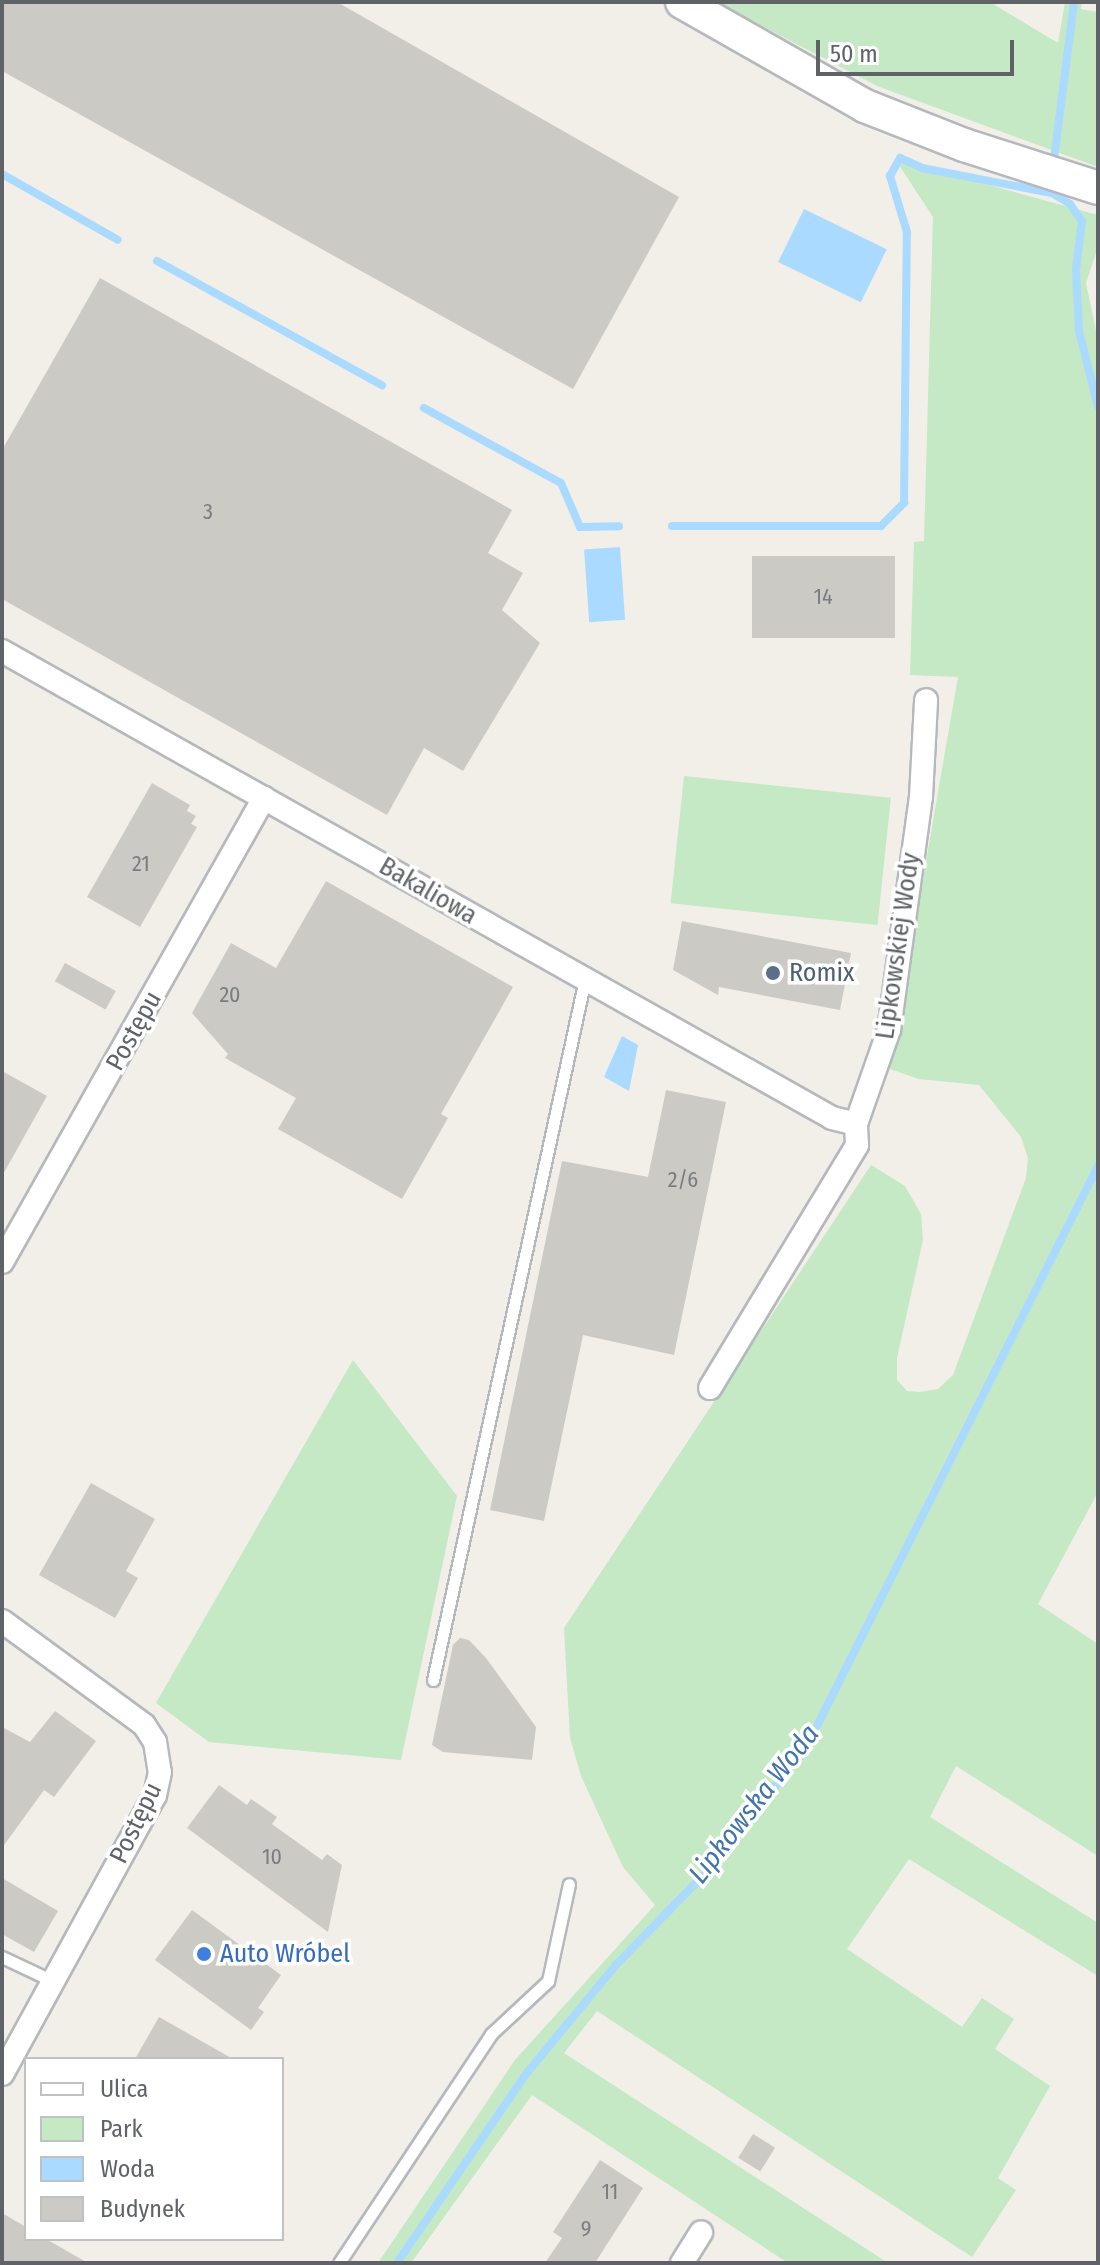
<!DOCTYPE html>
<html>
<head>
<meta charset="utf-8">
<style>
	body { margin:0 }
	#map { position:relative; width:1100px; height:2265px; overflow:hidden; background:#f1efe8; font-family:"Fira Sans Condensed",sans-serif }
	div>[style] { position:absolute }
	.green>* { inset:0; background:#c5e8c5; transform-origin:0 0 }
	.water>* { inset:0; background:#aadaff; transform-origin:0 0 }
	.stream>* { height:8px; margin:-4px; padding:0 4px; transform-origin:4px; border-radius:4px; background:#aadaff }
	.building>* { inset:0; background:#cccac5; transform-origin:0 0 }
	.roads { filter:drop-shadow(2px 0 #b5b8bc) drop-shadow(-2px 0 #b5b8bc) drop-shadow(0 2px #b5b8bc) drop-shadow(0 -2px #b5b8bc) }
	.lane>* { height:11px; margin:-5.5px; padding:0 5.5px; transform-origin:5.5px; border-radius:5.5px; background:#fff }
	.street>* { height:22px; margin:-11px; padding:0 11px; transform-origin:11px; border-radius:11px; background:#fff }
	.secondary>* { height:32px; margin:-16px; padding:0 16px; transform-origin:16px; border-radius:16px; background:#fff }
	.dots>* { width:22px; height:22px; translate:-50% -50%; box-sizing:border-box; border:4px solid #fff; border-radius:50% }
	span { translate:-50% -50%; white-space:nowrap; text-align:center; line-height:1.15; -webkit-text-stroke:7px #fff; paint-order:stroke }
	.number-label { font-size:22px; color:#7a7d7f }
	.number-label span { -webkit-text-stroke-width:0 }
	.street-label { font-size:26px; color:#5f6368 }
	.service-label { font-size:26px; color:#4e5e75 }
	.left { translate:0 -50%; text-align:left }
	.shop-label { font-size:26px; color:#366cbe }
	.water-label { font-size:28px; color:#4174aa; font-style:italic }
	.frame { position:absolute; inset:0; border:4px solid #5f6368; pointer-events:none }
	.legend { position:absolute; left:24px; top:2057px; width:260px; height:184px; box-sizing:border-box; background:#fff; border:2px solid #bfc1c3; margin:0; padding:10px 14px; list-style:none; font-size:24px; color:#5f6368 }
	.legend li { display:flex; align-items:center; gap:16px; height:40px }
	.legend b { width:40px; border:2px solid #bfc1c3 }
	.scale { position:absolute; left:816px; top:40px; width:198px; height:36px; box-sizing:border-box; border:4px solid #5f6368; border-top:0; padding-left:10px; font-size:24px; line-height:28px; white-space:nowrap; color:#5f6368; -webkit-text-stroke:6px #fff; paint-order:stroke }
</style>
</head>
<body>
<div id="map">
	<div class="green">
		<i style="clip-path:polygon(716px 2px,990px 2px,1058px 43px,1065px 2px,1082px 2px,1081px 9px,1098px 12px,1098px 167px,877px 86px)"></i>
		<i style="clip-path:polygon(895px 159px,1098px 215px,1098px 247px,1086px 283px,1098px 340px,1098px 1492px,1038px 1604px,1098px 1644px,1098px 1856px,956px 1766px,930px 1817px,1098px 1923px,1098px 1976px,909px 1859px,847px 1949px,962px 2027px,982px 1998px,1014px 2019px,995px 2049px,1050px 2086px,998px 2178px,1016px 2190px,972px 2257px,597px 2011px,564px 2053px,888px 2263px,788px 2263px,532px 2095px,411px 2263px,378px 2263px,515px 2060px,655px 1905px,623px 1867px,581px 1776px,570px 1738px,564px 1628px,871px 1165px,905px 1186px,921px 1214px,923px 1240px,897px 1358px,897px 1380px,907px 1391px,920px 1392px,938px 1389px,953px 1375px,1026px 1178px,1028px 1158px,1021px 1137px,979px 1085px,919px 1079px,890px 1069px,958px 677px,910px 675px,914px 542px,924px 541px,933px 217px)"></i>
		<i style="left:684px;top:776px;width:208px;height:128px;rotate:6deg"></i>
		<i style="clip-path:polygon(353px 1360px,457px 1496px,401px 1760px,209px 1742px,156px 1703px)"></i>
	</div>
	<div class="water">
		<i style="left:804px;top:209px;width:92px;height:59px;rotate:26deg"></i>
		<i style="left:620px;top:547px;width:73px;height:36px;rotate:86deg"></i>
		<i style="clip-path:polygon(622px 1036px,638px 1045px,629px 1091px,604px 1077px)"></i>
	</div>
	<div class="stream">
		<i style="left:1054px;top:159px;width:158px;rotate:-82.7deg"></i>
		<i style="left:2px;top:174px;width:133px;rotate:29.6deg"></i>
		<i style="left:157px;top:261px;width:257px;rotate:28.9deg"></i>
		<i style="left:424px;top:408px;width:156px;rotate:28.7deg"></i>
		<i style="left:561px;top:483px;width:48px;rotate:66.6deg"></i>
		<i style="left:580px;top:527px;width:39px;rotate:-1deg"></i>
		<i style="left:672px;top:526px;width:209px"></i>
		<i style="left:881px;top:526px;width:33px;rotate:-45deg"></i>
		<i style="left:904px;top:503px;width:271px;rotate:-89.4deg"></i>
		<i style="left:907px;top:232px;width:59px;rotate:-106.9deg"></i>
		<i style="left:890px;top:176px;width:21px;rotate:-61deg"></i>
		<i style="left:900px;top:158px;width:24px;rotate:24deg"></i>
		<i style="left:922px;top:168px;width:132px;rotate:10.9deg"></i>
		<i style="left:1052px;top:193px;width:21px;rotate:31deg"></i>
		<i style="left:1070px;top:204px;width:21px;rotate:55deg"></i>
		<i style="left:1082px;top:221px;width:48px;rotate:97.1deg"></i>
		<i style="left:1076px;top:269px;width:62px;rotate:87.2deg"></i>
		<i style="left:1079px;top:331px;width:77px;rotate:75.8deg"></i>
		<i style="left:397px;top:2263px;width:229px;rotate:-55.7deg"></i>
		<i style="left:526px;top:2074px;width:141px;rotate:-50.5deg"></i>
		<i style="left:616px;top:1965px;width:148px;rotate:-45.8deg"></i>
		<i style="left:719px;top:1859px;width:148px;rotate:-52.4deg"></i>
		<i style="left:809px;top:1742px;width:644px;rotate:-63.36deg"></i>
	</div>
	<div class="building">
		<i style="clip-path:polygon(2px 2px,337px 2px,679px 197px,573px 389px,2px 71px)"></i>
		<i style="clip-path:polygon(100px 278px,512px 510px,488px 553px,523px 573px,502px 610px,540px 643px,463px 771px,424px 748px,387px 815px,2px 599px,2px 450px)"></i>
		<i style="left:752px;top:556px;width:143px;height:82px"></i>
		<i style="clip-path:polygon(152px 783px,190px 805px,187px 811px,196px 816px,191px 824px,197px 827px,140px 927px,87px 897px)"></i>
		<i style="clip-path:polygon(326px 881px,513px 987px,441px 1114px,448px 1118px,402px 1199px,278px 1129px,296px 1098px,225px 1058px,228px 1054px,192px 1013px,231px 943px,276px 968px)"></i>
		<i style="clip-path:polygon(682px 921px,851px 953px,840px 1010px,719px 987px,718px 995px,673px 970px)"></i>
		<i style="left:65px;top:963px;width:58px;height:21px;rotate:29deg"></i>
		<i style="clip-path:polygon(2px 1071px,47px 1096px,2px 1176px)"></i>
		<i style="clip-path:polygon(666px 1090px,726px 1102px,674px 1355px,583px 1335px,544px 1521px,490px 1510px,562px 1161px,648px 1177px)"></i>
		<i style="clip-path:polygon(91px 1483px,155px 1519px,126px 1571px,138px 1578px,115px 1618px,39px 1575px)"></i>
		<i style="clip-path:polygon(460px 1638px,469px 1640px,486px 1658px,536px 1727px,532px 1760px,443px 1752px,432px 1745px,453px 1645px)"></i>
		<i style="clip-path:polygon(55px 1711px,96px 1741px,54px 1797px,44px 1790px,2px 1848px,2px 1727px,30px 1742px)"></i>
		<i style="clip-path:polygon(219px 1785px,247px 1805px,251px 1799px,277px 1817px,272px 1824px,322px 1860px,327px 1854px,342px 1865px,328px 1932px,187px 1828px)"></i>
		<i style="clip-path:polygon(2px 1878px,58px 1911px,34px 1952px,2px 1934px)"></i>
		<i style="clip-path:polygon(192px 1910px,281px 1975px,258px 2008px,264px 2012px,251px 2030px,155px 1960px)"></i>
		<i style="clip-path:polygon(159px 2017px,233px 2059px,135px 2059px)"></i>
		<i style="left:753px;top:2134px;width:26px;height:28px;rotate:32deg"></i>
		<i style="clip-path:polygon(600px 2160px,643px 2188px,595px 2263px,545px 2263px,562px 2238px,553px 2232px)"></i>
		<i style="clip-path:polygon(2px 2213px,26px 2227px,26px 2239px,46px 2239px,88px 2263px,2px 2263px)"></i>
	</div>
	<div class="roads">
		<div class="lane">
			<i style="left:433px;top:1680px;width:717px;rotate:-77.77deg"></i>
			<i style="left:2px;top:1957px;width:56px;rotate:25.2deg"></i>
			<i style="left:339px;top:2263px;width:275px;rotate:-56.4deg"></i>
			<i style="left:491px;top:2034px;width:78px;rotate:-42.9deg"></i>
			<i style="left:548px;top:1981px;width:99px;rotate:-77.8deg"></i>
		</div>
		<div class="street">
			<i style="left:2px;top:651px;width:952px;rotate:29.36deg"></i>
			<i style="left:832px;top:1118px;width:25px;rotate:14deg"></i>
			<i style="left:2px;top:1262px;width:533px;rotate:-60.55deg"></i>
			<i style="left:710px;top:1388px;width:284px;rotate:-58.8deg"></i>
			<i style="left:857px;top:1145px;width:21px;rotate:-93deg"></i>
			<i style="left:856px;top:1124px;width:100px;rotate:-70.7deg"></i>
			<i style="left:889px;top:1030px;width:235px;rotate:-82.2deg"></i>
			<i style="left:921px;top:797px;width:97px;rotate:-87deg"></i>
			<i style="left:2px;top:1621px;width:176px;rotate:36.2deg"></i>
			<i style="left:144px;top:1725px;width:20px;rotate:57deg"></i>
			<i style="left:155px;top:1742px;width:30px;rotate:81deg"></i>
			<i style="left:160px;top:1772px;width:24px;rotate:102deg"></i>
			<i style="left:155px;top:1795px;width:318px;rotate:118.7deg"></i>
			<i style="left:682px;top:2263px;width:36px;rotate:-58deg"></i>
		</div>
		<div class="secondary">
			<i style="left:682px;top:2px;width:210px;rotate:29.6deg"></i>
			<i style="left:865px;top:106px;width:106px;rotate:21.5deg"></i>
			<i style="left:964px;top:145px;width:141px;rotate:17.8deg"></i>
		</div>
	</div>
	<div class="dots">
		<i style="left:773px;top:973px;background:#5c6f8a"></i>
		<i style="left:204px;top:1954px;background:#3f7fe0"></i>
	</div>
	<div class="number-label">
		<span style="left:208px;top:512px">3</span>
		<span style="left:823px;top:597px">14</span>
		<span style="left:141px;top:864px">21</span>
		<span style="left:230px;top:995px">20</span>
		<span style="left:683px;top:1180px">2/6</span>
		<span style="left:272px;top:1857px">10</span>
		<span style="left:610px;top:2192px">11</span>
		<span style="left:586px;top:2229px">9</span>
	</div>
	<div class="street-label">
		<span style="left:428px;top:891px;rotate:30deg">Bakaliowa</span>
		<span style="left:898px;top:946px;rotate:-82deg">Lipkowskiej Wody</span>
		<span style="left:134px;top:1031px;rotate:-61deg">Postępu</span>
		<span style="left:136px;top:1823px;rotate:-64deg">Postępu</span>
	</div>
	<div class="service-label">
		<span class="left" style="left:789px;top:973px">Romix</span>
	</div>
	<div class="shop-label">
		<span class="left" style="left:220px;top:1954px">Auto Wróbel</span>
	</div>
	<div class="water-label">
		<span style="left:754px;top:1804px;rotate:-52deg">Lipkowska Woda</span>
	</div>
	<div class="frame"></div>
	<ul class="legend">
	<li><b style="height:10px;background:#fff"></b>Ulica</li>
	<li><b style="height:22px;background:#c5e8c5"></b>Park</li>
	<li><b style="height:22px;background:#aadaff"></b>Woda</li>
	<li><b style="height:22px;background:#cccac5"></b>Budynek</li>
	</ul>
	<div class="scale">50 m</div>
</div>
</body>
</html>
